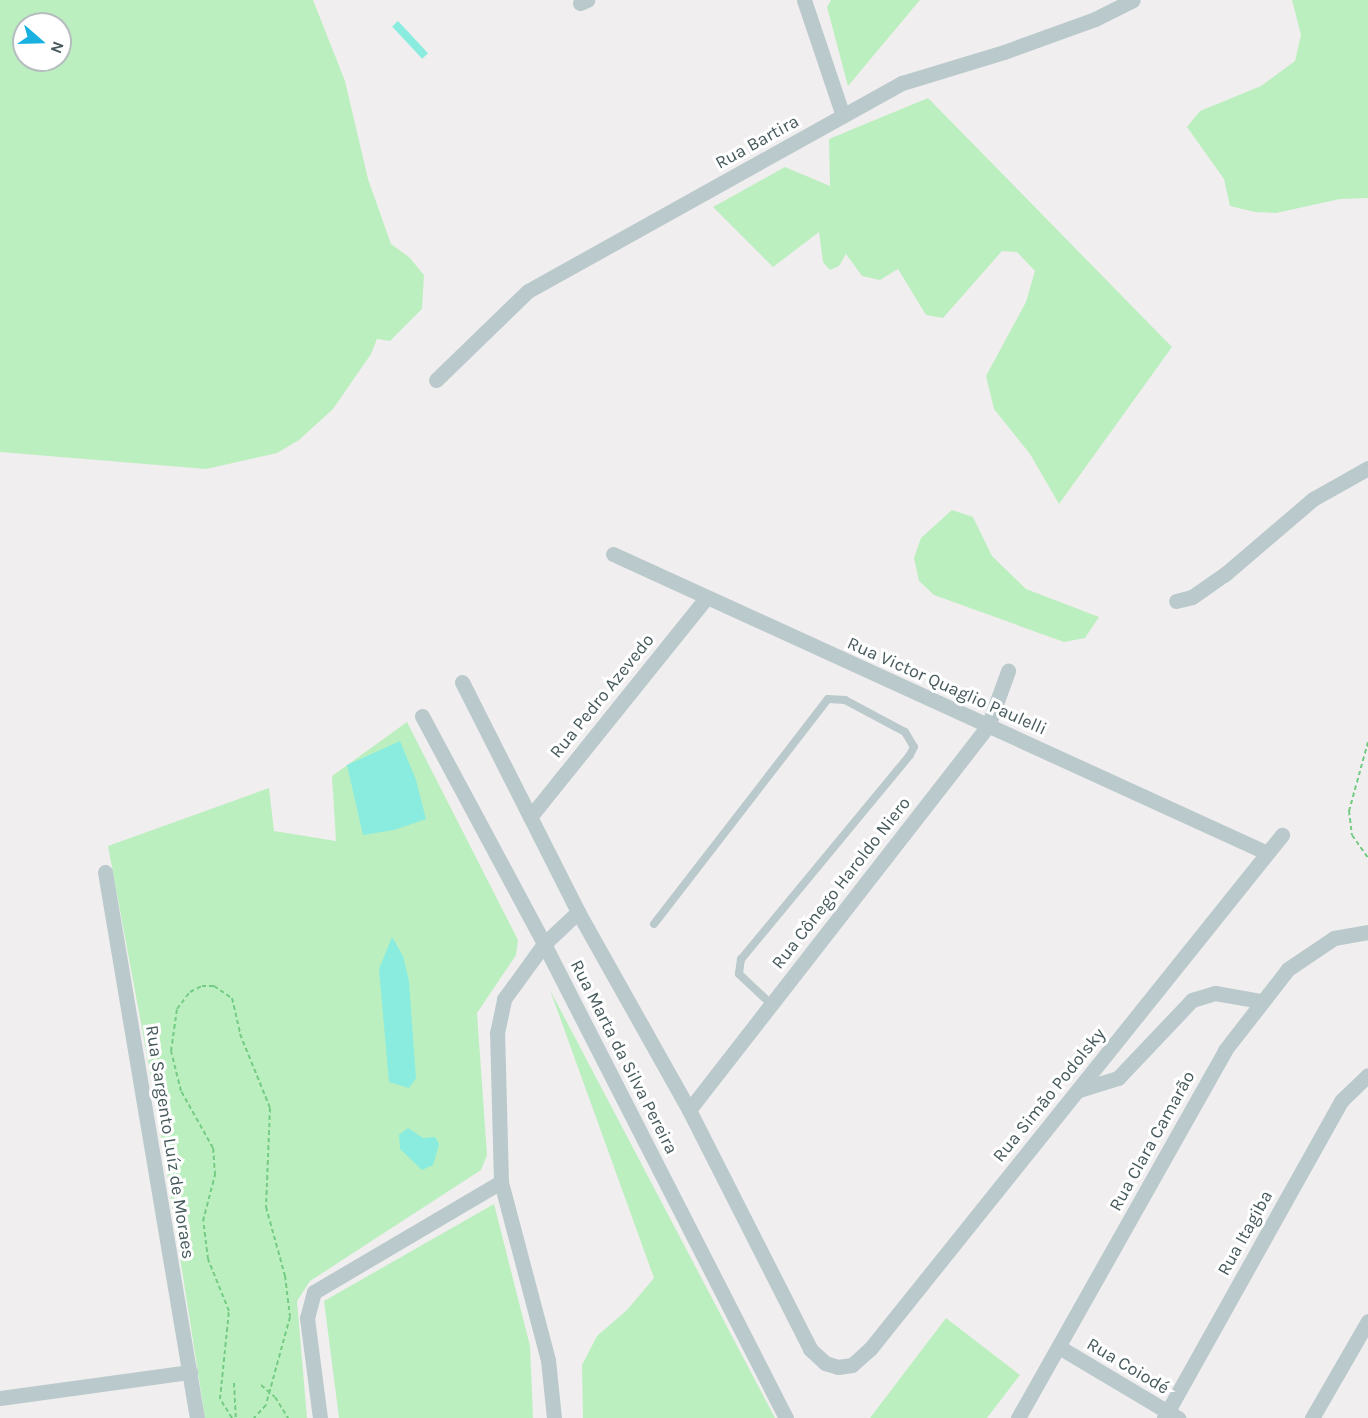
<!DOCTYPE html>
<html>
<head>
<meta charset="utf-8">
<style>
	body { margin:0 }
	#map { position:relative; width:1368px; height:1418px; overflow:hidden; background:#f1eeef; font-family:Karla,sans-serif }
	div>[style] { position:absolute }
	.green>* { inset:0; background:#bcefbf }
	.water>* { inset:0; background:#89ecdf; transform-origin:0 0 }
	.path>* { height:2px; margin-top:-1px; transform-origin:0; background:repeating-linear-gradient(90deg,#74cc84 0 4.5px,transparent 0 7.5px) }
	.lane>* { height:8px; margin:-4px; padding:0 4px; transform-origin:4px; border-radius:4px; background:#bac9cb }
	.street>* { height:15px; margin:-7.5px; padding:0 7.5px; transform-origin:7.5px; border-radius:7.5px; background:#bac9cb }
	span { translate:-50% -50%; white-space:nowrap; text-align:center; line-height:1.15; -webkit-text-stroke:6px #fff; paint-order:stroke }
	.street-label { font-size:18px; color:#46595c }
	.north { position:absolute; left:12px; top:12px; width:60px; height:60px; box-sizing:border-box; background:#fff; border:2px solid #b5bdbe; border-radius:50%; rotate:110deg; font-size:16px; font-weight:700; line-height:24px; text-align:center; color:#46595c }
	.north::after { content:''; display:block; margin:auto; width:21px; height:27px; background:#19b2e0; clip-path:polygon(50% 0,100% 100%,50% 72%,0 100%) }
</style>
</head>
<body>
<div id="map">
	<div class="green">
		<i style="clip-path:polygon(evenodd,0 0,313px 0,345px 81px,368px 179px,391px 244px,409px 257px,424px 275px,422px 309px,390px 341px,377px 339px,371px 354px,333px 409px,299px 440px,277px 453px,206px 469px,0 452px,0 0,24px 24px,60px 24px,60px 60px,24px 60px,24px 24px)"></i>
		<i style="clip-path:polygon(831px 0,920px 0,848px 86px,827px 7px)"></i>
		<i style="clip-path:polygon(1292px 0,1368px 0,1368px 198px,1340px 199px,1276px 213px,1255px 212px,1230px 206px,1224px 179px,1187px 127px,1200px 111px,1261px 86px,1295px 61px,1301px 35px)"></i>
		<i style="clip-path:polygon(928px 98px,1172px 347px,1059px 504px,1030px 454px,994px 409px,986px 376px,1026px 302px,1035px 271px,1017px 252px,1002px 251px,943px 318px,926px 315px,898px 269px,880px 280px,862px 276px,846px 254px,839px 266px,830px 270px,823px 262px,819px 232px,773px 267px,713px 207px,785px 167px,830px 186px,829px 139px)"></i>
		<i style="clip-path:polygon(952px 510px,973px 517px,992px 556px,1026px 589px,1099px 617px,1085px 638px,1064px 642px,934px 595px,919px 581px,914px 558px,921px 538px)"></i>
		<i style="clip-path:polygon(407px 722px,518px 940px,516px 955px,477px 1013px,487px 1155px,481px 1170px,310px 1281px,297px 1301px,307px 1418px,205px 1418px,157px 1109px,108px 846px,269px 788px,274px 831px,336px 841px,332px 776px)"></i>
		<i style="clip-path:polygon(550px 990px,775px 1418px,583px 1418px,582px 1365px,597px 1336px,627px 1310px,654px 1278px)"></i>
		<i style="clip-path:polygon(494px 1204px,530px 1346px,533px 1418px,339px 1418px,324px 1301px)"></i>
		<i style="clip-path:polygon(946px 1318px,1020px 1375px,987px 1418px,870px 1418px)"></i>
	</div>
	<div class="water">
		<i style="left:398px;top:21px;width:44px;height:8px;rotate:47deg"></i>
		<i style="clip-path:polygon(400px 741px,416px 780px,426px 819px,394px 830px,363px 835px,347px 765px)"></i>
		<i style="clip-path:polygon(392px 937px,403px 956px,409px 981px,416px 1078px,409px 1088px,389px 1082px,379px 969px)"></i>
		<i style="clip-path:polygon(408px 1128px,423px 1138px,435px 1137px,439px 1144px,433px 1165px,422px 1170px,400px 1149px,399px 1135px)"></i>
	</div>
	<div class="path">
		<i style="left:1368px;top:742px;width:72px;rotate:105.4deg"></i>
		<i style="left:1349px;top:811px;width:24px;rotate:83deg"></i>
		<i style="left:1352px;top:835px;width:28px;rotate:55deg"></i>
		<i style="left:234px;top:1383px;width:35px;rotate:87deg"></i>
		<i style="left:261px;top:1385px;width:18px;rotate:41deg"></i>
		<i style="left:275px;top:1397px;width:25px;rotate:58deg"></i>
		<i style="left:232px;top:1418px;width:22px;rotate:-122deg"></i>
		<i style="left:220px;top:1399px;width:88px;rotate:-84.2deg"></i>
		<i style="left:229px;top:1311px;width:56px;rotate:-112deg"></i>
		<i style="left:208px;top:1259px;width:38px;rotate:-97deg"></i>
		<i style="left:203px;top:1221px;width:48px;rotate:-75.4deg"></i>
		<i style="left:215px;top:1175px;width:27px;rotate:-94deg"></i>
		<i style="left:213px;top:1148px;width:65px;rotate:-119.3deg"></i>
		<i style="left:181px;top:1091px;width:41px;rotate:-104deg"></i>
		<i style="left:171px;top:1051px;width:42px;rotate:-81.9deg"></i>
		<i style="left:177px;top:1009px;width:21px;rotate:-53deg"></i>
		<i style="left:190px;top:992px;width:13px;rotate:-27deg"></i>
		<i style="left:202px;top:986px;width:12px"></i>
		<i style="left:214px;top:986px;width:22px;rotate:34deg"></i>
		<i style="left:232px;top:998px;width:37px;rotate:77deg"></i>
		<i style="left:240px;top:1034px;width:80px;rotate:67.9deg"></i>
		<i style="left:270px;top:1108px;width:99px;rotate:92.3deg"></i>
		<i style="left:266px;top:1207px;width:72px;rotate:74.6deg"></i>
		<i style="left:285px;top:1276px;width:41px;rotate:83deg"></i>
		<i style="left:290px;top:1317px;width:91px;rotate:105.3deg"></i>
		<i style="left:266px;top:1405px;width:18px;rotate:133deg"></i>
	</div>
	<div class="lane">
		<i style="left:654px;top:924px;width:284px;rotate:-52.3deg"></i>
		<i style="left:828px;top:699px;width:17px;rotate:3deg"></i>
		<i style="left:845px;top:700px;width:68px;rotate:28.1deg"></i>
		<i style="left:905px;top:732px;width:17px;rotate:59deg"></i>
		<i style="left:914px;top:747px;width:9px;rotate:117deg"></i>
		<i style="left:910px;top:755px;width:265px;rotate:129.6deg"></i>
		<i style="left:741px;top:959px;width:15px;rotate:98deg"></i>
		<i style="left:739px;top:974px;width:44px;rotate:43.2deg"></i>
	</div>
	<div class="street">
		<i style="left:804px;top:0;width:122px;rotate:71.4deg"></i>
		<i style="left:580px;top:3px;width:8px;rotate:-23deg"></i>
		<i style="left:436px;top:380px;width:128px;rotate:-44.1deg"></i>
		<i style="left:528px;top:291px;width:428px;rotate:-29.1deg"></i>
		<i style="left:902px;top:83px;width:107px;rotate:-16.9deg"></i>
		<i style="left:1004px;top:52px;width:97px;rotate:-19.9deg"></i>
		<i style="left:1095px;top:19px;width:42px;rotate:-26.6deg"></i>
		<i style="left:613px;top:554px;width:717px;rotate:24.56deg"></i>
		<i style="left:1176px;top:601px;width:16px;rotate:-14deg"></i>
		<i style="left:1192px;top:597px;width:39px;rotate:-35deg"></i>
		<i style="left:1224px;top:575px;width:117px;rotate:-40.5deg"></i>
		<i style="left:1313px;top:499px;width:63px;rotate:-29.4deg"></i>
		<i style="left:462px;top:682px;width:258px;rotate:63.2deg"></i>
		<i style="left:578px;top:912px;width:227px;rotate:60.7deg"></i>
		<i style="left:689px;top:1110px;width:268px;rotate:63.1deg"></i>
		<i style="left:810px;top:1349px;width:21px;rotate:43deg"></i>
		<i style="left:825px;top:1363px;width:14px;rotate:17deg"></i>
		<i style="left:838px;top:1367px;width:14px;rotate:-8deg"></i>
		<i style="left:852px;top:1365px;width:24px;rotate:-42deg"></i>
		<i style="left:870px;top:1349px;width:659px;rotate:-51.29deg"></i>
		<i style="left:422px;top:716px;width:259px;rotate:61.8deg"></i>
		<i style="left:544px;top:944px;width:532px;rotate:62.95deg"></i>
		<i style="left:530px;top:817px;width:280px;rotate:-51.2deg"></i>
		<i style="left:105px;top:872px;width:554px;rotate:80.44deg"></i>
		<i style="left:1079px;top:1090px;width:41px;rotate:-17.1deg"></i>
		<i style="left:1118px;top:1078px;width:108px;rotate:-46.5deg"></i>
		<i style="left:1192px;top:1000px;width:24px;rotate:-17deg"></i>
		<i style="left:1215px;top:993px;width:47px;rotate:9.9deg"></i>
		<i style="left:689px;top:1110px;width:487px;rotate:-52.1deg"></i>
		<i style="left:988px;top:726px;width:59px;rotate:-70deg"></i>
		<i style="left:1059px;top:1347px;width:139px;rotate:30.8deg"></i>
		<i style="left:0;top:1398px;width:192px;rotate:-7.8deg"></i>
		<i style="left:320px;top:1418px;width:101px;rotate:-97.4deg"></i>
		<i style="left:307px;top:1318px;width:27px;rotate:-75deg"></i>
		<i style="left:314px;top:1292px;width:217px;rotate:-30.5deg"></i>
		<i style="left:554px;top:1418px;width:58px;rotate:-95.9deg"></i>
		<i style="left:548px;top:1360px;width:184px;rotate:-104.8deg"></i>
		<i style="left:501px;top:1182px;width:149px;rotate:-91.5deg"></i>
		<i style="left:497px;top:1033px;width:35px;rotate:-78deg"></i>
		<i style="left:504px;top:999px;width:68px;rotate:-54deg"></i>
		<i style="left:544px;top:944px;width:47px;rotate:-43.3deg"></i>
		<i style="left:1018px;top:1418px;width:422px;rotate:-60.6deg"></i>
		<i style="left:1225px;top:1050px;width:103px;rotate:-52.1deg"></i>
		<i style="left:1288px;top:969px;width:55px;rotate:-34deg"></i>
		<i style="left:1334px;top:938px;width:35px;rotate:-10deg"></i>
		<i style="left:1164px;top:1418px;width:363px;rotate:-60.8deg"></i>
		<i style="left:1341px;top:1101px;width:37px;rotate:-44deg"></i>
		<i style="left:1312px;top:1418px;width:112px;rotate:-60deg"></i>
	</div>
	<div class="street-label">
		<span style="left:757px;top:142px;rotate:-29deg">Rua Bartira</span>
		<span style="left:947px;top:686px;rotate:24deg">Rua Victor Quaglio Paulelli</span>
		<span style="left:602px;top:696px;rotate:-51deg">Rua Pedro Azevedo</span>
		<span style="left:841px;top:883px;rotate:-52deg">Rua Cônego Haroldo Niero</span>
		<span style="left:624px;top:1057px;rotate:63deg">Rua Marta da Silva Pereira</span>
		<span style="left:1049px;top:1095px;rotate:-51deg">Rua Simão Podolsky</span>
		<span style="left:1152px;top:1141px;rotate:-61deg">Rua Clara Camarão</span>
		<span style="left:170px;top:1142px;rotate:81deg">Rua Sargento Luíz de Moraes</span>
		<span style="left:1245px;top:1233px;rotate:-61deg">Rua Itagiba</span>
		<span style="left:1128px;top:1366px;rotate:31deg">Rua Coiodé</span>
	</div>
	<div class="north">N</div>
</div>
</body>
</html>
